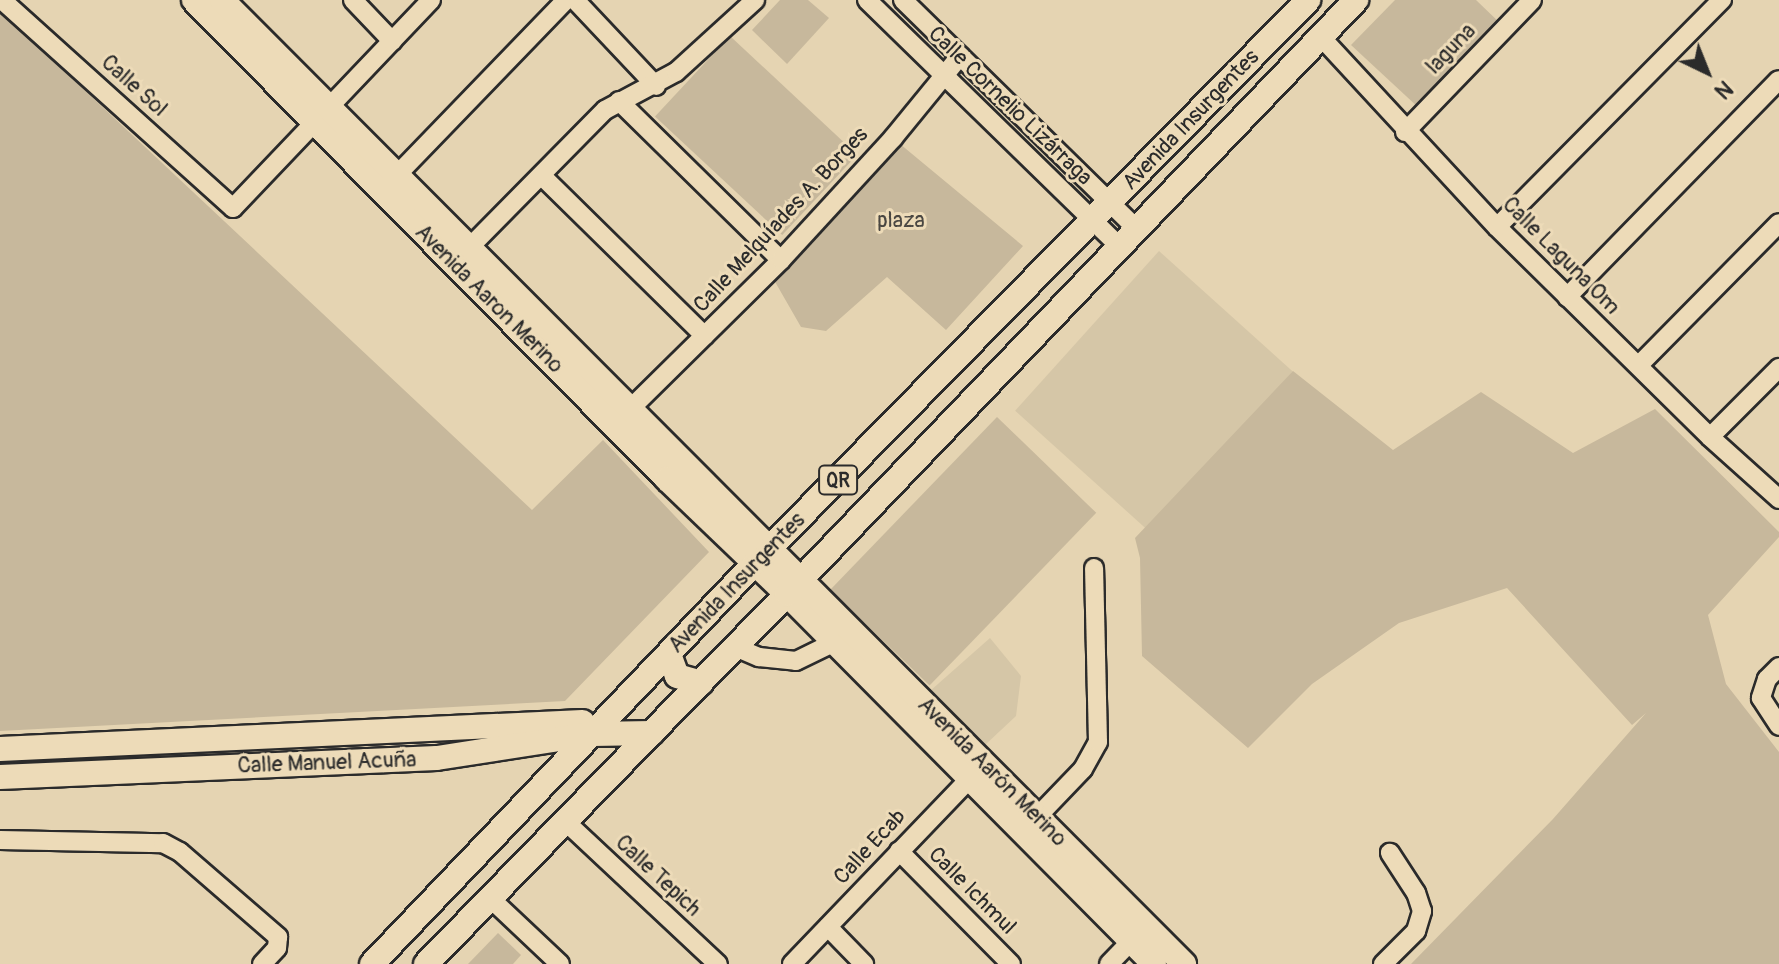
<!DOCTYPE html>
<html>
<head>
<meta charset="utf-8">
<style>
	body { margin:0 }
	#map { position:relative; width:1779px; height:964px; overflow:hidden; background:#e5d4b2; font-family:Pangolin,sans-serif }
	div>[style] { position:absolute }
	.built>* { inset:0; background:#d5c6a7; transform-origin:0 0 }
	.green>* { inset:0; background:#c7b89c; transform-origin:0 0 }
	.roads { filter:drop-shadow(2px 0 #2b2b2b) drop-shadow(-2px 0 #2b2b2b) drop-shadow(0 2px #2b2b2b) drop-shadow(0 -2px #2b2b2b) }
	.minor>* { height:18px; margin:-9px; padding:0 9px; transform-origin:9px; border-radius:9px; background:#eddbb8 }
	.major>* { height:24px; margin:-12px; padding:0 12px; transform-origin:12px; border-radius:12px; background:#eddbb8 }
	span { translate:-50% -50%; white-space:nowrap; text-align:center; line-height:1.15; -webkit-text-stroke:6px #eddbb8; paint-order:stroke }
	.shield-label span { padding:2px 6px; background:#eddbb8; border:2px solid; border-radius:6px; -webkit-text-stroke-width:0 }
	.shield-label { font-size:20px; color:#2b2b2b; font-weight:700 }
	.street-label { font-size:22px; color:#2b2b2b }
	.park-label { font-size:22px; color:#4a4742 }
	.north { position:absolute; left:1667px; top:32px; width:80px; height:80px; -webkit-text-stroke:6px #eddbb8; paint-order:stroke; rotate:137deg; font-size:22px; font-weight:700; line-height:32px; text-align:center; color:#2b2b2b }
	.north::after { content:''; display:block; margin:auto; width:28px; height:36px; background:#2b2b2b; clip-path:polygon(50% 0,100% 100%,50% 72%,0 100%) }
</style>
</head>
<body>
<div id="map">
	<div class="built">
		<i style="left:1159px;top:251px;width:180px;height:215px;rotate:42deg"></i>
		<i style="clip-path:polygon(990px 638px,1021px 676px,1016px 716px,985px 745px,930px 691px)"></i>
	</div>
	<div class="green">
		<i style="clip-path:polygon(780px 0,808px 0,829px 18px,787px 64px,752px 30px)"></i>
		<i style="clip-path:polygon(1395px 0,1476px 0,1502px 25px,1420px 109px,1351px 45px)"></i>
		<i style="clip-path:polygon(0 11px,532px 510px,603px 440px,709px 552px,565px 701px,0 731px)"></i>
		<i style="left:730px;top:36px;width:174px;height:110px;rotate:43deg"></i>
		<i style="clip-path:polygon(894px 139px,1023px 246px,946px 330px,887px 277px,826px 331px,801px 327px,774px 280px)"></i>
		<i style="clip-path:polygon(1293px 371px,1393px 450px,1481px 392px,1573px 453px,1655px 409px,1779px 532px,1779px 537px,1708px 615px,1726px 684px,1779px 752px,1779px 964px,1411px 964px,1553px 819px,1646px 713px,1632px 725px,1507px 588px,1399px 623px,1312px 684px,1248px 748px,1142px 656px,1140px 558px,1135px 538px)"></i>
		<i style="left:997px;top:417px;width:138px;height:240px;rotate:44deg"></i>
		<i style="clip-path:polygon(498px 933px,521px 955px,513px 964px,468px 964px)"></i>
	</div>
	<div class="roads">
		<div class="minor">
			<i style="left:2px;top:0;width:311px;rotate:42deg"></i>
			<i style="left:233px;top:208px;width:287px;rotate:-46.4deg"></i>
			<i style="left:353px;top:0;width:57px;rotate:46.4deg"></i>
			<i style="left:575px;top:0;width:118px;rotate:46.7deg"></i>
			<i style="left:867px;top:0;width:352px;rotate:44.3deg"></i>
			<i style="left:903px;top:0;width:326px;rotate:44.4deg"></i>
			<i style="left:1321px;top:37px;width:259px;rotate:47.2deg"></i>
			<i style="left:1497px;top:227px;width:299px;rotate:44.6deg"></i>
			<i style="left:1710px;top:437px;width:93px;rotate:41.9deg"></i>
			<i style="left:619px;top:101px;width:227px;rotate:44.5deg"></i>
			<i style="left:1405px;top:132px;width:183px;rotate:-46.1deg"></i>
			<i style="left:396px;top:176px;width:245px;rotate:-46deg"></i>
			<i style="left:542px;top:176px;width:228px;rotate:44.5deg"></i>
			<i style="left:1497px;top:227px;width:320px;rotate:-45.3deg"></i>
			<i style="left:461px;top:256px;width:205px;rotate:-45.4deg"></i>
			<i style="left:605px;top:110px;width:81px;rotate:-28.2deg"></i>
			<i style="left:676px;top:72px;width:107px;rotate:-42.3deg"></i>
			<i style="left:1567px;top:297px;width:303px;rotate:-45.7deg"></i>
			<i style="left:1639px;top:365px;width:199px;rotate:-45.4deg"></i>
			<i style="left:623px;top:416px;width:222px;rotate:-44.6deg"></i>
			<i style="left:781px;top:260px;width:166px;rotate:-47.4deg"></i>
			<i style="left:893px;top:138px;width:106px;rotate:-50.7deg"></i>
			<i style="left:1710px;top:437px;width:98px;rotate:-45deg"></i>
			<i style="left:735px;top:647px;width:26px;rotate:23deg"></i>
			<i style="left:759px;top:657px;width:37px;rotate:6deg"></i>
			<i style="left:796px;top:661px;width:43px;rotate:-26deg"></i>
			<i style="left:1779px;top:667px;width:17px;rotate:135deg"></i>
			<i style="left:1767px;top:679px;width:20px;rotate:108deg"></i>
			<i style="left:1761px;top:698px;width:33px;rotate:57deg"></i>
			<i style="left:1037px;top:817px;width:66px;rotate:-46.2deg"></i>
			<i style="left:1083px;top:769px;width:31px;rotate:-61deg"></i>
			<i style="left:1098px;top:742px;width:174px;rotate:-91.3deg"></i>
			<i style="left:566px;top:822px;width:208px;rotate:43.1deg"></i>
			<i style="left:0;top:840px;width:163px;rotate:1.1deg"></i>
			<i style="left:163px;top:843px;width:19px;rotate:28deg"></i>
			<i style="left:180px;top:852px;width:130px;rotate:40.9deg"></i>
			<i style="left:278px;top:937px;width:11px;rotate:95deg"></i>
			<i style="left:277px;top:948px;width:22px;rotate:133deg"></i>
			<i style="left:899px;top:851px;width:159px;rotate:45.3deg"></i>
			<i style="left:490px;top:898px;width:96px;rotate:43.3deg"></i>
			<i style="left:828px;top:927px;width:52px;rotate:45.8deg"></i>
			<i style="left:792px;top:964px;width:269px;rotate:-46.2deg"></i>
			<i style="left:1109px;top:964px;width:42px;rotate:-46deg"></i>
			<i style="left:1383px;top:964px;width:47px;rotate:-45deg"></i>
			<i style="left:1416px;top:931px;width:21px;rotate:-73deg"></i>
			<i style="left:1422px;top:911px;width:19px;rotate:-108deg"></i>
			<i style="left:1416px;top:893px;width:48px;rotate:-123deg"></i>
		</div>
		<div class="major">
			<i style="left:194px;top:0;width:673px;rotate:45.36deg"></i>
			<i style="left:667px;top:479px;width:166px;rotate:43.8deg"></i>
			<i style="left:787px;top:594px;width:521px;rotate:45.23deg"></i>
			<i style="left:222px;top:0;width:1362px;rotate:45.06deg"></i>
			<i style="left:669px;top:654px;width:23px;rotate:70deg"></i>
			<i style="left:677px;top:676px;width:25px;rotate:16deg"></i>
			<i style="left:0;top:749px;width:583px;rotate:-2.66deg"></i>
			<i style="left:0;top:777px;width:437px;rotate:-2.5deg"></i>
			<i style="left:437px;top:758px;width:157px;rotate:-8.8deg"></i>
			<i style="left:592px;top:734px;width:60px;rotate:-1deg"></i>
			<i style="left:372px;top:964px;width:553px;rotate:-46.32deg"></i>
			<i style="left:754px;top:564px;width:791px;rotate:-45.51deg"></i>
			<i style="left:426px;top:964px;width:517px;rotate:-45.71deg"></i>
			<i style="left:787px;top:594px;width:823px;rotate:-46.23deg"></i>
		</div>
	</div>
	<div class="shield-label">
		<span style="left:838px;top:480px">QR</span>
	</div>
	<div class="street-label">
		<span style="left:1451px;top:49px;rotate:-46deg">laguna</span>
		<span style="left:134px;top:86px;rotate:42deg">Calle Sol</span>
		<span style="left:1010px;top:106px;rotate:44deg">Calle Cornelio Lizárraga</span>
		<span style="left:1191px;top:120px;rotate:-46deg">Avenida Insurgentes</span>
		<span style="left:781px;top:220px;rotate:-47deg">Calle Melquíades A. Borges</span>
		<span style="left:1561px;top:256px;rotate:45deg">Calle Laguna Om</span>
		<span style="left:489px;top:299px;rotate:45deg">Avenida Aaron Merino</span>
		<span style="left:737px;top:583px;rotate:-46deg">Avenida Insurgentes</span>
		<span style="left:327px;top:763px;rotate:-2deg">Calle Manuel Acuña</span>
		<span style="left:992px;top:772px;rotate:45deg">Avenida Aarón Merino</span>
		<span style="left:870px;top:847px;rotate:-47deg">Calle Ecab</span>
		<span style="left:658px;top:876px;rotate:43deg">Calle Tepich</span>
		<span style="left:972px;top:891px;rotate:45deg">Calle Ichmul</span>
	</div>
	<div class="park-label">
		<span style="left:901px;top:221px">plaza</span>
	</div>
	<div class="north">N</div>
</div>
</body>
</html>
